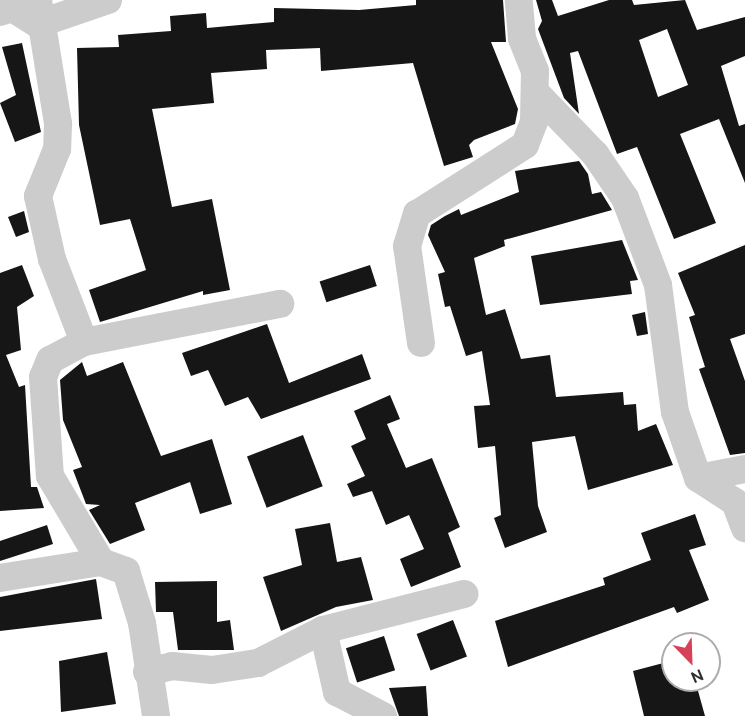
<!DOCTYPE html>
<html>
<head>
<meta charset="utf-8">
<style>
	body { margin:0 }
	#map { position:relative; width:745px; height:716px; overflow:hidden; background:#fff; font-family:Ubuntu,sans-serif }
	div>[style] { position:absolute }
	.building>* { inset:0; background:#161616; transform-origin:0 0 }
	.minor>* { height:28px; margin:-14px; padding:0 14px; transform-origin:14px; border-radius:14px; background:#ccc }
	span { translate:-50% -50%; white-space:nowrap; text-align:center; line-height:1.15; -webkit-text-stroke:6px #fff; paint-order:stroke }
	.north { position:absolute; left:661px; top:632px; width:60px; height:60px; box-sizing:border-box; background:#fff; border:2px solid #acacac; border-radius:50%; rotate:157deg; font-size:16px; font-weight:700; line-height:24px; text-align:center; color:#2f2f2f }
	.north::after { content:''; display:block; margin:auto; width:21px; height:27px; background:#d64258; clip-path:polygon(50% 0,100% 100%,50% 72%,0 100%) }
</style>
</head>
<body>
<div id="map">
	<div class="building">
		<i style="clip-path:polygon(416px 0,503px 0,506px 42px,491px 42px,518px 109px,515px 124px,474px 140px,469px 145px,473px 157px,444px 166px,413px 63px,321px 71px,320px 48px,266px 50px,267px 69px,211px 73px,214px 103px,152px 109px,172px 207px,212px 199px,230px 290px,203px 295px,203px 291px,100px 322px,89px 290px,146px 270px,130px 219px,100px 225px,79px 125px,77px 48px,119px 47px,118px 35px,171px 31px,170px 16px,206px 13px,207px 28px,274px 22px,274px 8px,359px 10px,416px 5px)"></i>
		<i style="clip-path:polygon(evenodd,536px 0,552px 0,558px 16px,609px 0,632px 0,634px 5px,685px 0,697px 30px,745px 17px,745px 56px,721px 66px,739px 126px,745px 124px,745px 183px,719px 119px,680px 134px,716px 223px,674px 239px,637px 147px,617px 154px,578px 51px,570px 53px,579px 114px,564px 98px,538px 29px,542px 21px,536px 0,667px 29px,688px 85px,658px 97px,639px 40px,667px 29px)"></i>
		<i style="clip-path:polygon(22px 43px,41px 132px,15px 142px,0 103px,16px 95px,2px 47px)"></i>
		<i style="clip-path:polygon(579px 161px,588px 174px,592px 194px,601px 192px,612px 210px,504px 240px,505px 246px,474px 258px,486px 315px,505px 309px,521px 359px,550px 355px,556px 397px,623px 392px,624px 405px,636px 404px,638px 431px,656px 424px,673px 465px,588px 490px,575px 436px,532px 442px,538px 506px,547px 532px,505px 548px,494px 518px,501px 515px,495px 446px,478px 448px,474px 406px,490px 405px,482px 351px,466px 356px,450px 306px,445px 307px,438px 274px,445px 272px,428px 235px,431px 225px,445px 216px,459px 209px,461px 215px,519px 192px,515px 171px)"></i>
		<i style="clip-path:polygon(24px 211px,29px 232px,16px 237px,8px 217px)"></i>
		<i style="clip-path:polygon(622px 240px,638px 280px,630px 281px,632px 294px,540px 305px,531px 256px)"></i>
		<i style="clip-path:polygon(745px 245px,745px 334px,730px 339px,745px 381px,745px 453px,730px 455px,699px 369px,705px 367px,689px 317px,695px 315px,678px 273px)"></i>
		<i style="clip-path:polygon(22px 265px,34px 296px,17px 307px,21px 350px,6px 355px,19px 387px,25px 385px,31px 487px,37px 487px,44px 508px,0 511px,0 273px)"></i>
		<i style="left:370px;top:265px;width:22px;height:53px;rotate:72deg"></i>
		<i style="clip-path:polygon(645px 312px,648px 334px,637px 336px,632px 315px)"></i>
		<i style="clip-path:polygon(267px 324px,289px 383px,362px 354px,371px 379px,261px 419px,248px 397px,225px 406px,208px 370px,191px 376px,182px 353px)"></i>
		<i style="clip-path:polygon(82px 362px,87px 376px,123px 362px,161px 456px,212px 439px,232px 504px,200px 514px,190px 482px,135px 503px,145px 530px,110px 544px,89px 510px,100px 505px,86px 504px,73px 470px,82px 467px,63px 420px,60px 380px)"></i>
		<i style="clip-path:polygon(390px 395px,400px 419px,387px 424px,406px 468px,432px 458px,460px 527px,448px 533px,461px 567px,411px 587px,400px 559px,424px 549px,409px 515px,386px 525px,372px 491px,353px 497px,347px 484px,365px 476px,351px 446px,366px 439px,354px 411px)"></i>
		<i style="left:303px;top:435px;width:55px;height:60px;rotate:69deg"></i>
		<i style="clip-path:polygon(695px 514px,706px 545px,689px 550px,709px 600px,677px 613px,674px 607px,508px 667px,495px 621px,605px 585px,603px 578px,651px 560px,641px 533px)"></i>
		<i style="clip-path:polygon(330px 523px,337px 562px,361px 557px,373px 600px,336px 607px,281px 631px,263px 577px,302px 565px,295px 529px)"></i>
		<i style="clip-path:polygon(47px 525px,53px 544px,0 561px,0 541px)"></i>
		<i style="clip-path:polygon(96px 579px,102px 619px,0 631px,0 597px)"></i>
		<i style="clip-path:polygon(217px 581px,217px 622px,230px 620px,234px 650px,178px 650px,173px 612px,156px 612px,155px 582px)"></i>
		<i style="left:453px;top:620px;width:39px;height:39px;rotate:69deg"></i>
		<i style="left:384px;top:636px;width:36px;height:40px;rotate:72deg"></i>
		<i style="clip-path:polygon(107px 652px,116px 704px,61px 712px,59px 661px)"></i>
		<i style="clip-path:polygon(671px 661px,673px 680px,695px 680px,705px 716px,644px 716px,633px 671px)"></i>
		<i style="clip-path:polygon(426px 686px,428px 716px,399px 716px,389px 688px)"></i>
	</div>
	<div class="minor">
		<i style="left:38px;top:0;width:126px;rotate:80.8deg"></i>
		<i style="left:58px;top:124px;width:25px;rotate:92deg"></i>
		<i style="left:57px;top:149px;width:51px;rotate:112deg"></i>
		<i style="left:38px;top:196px;width:65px;rotate:77.5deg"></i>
		<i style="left:52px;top:259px;width:89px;rotate:68.9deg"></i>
		<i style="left:84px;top:342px;width:200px;rotate:-11deg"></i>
		<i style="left:0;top:12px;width:13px;rotate:-18deg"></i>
		<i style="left:12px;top:8px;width:31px;rotate:32deg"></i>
		<i style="left:38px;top:24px;width:74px;rotate:-18.9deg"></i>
		<i style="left:536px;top:93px;width:85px;rotate:46deg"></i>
		<i style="left:595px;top:154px;width:53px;rotate:55.7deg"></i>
		<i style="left:625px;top:198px;width:93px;rotate:69.2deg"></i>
		<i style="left:658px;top:285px;width:128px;rotate:82.4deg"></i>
		<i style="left:675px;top:412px;width:70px;rotate:70.8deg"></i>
		<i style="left:698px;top:478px;width:44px;rotate:33deg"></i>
		<i style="left:735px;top:502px;width:28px;rotate:69deg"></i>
		<i style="left:84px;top:342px;width:38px;rotate:152deg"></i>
		<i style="left:50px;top:360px;width:18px;rotate:112deg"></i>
		<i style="left:43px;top:377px;width:99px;rotate:86deg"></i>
		<i style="left:50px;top:476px;width:100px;rotate:59.3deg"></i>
		<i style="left:101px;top:562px;width:27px;rotate:20deg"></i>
		<i style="left:126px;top:571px;width:54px;rotate:72.9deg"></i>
		<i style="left:142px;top:623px;width:94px;rotate:81.4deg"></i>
		<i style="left:421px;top:343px;width:98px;rotate:-98.2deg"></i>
		<i style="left:407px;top:246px;width:34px;rotate:-73deg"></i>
		<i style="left:417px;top:214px;width:128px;rotate:-32.6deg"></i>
		<i style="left:525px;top:145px;width:26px;rotate:-69deg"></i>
		<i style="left:534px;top:121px;width:50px;rotate:-88.9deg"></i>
		<i style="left:535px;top:71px;width:35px;rotate:-112deg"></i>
		<i style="left:522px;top:38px;width:38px;rotate:-95deg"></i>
		<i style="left:698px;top:478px;width:48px;rotate:-10.8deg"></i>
		<i style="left:0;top:578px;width:102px;rotate:-9deg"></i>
		<i style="left:323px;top:630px;width:64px;rotate:77.3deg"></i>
		<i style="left:337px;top:692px;width:52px;rotate:27.6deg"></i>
		<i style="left:147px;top:672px;width:26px;rotate:-13deg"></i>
		<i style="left:172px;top:666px;width:40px;rotate:5.7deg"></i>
		<i style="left:212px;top:670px;width:47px;rotate:-8.7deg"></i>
		<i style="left:258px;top:663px;width:73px;rotate:-26.9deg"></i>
		<i style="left:323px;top:630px;width:146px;rotate:-14.3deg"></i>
	</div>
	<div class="north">N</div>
</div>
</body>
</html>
